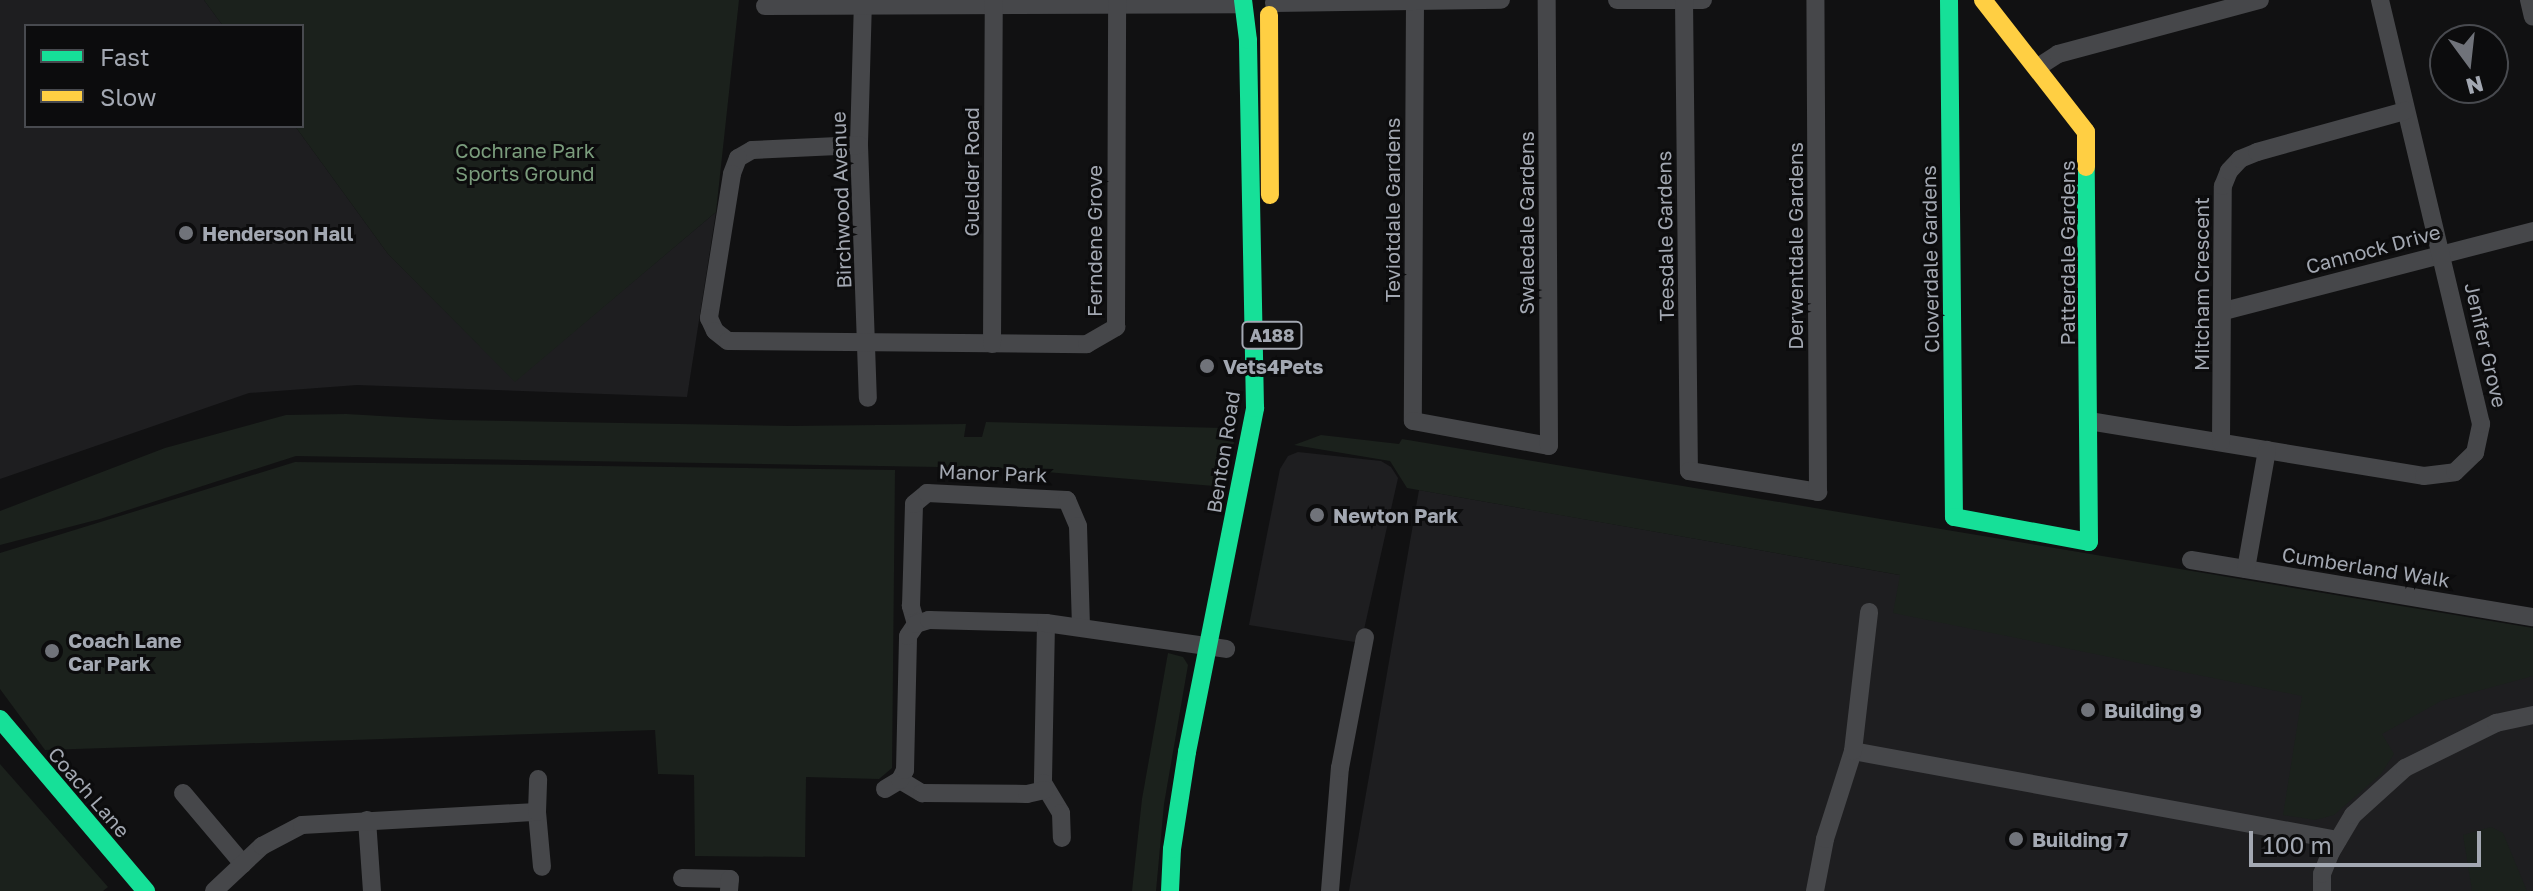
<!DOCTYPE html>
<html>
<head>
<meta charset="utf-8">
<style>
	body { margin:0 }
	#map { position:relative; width:2533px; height:891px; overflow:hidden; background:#111112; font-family:"Golos Text",sans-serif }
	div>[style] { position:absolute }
	.built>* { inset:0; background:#1e1e20 }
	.green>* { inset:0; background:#1b211c }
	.street>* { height:18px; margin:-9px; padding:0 9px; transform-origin:9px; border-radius:9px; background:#46474a }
	.fast>* { height:18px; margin:-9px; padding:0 9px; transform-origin:9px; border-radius:9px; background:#16e098 }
	.slow>* { height:18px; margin:-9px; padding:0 9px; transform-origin:9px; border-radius:9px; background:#ffcf43 }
	.dots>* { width:22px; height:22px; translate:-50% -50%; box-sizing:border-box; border:4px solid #0c0c0d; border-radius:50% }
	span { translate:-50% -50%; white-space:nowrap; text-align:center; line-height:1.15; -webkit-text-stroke:6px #0c0c0d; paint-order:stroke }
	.shield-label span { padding:2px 6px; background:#0c0c0d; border:2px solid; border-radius:6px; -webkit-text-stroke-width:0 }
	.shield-label { font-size:18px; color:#a3a8b2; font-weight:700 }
	.park-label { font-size:20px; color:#7a9c7c }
	.street-label { font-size:20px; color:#a3a8b2 }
	.poi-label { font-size:20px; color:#a3a8b2; font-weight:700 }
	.left { translate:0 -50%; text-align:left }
	.legend { position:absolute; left:24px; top:24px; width:280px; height:104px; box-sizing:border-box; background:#0c0c0d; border:2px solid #484a4f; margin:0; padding:10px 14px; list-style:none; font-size:24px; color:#a3a8b2 }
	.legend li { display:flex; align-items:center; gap:16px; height:40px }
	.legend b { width:40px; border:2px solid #484a4f }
	.north { position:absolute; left:2429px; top:24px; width:80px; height:80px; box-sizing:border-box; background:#0c0c0d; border:2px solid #484a4f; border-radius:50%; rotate:165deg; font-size:22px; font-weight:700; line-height:32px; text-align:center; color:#a3a8b2 }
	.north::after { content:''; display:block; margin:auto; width:28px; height:36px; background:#70737a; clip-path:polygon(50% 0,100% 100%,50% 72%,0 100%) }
	.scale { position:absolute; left:2249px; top:831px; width:232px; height:36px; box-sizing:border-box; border:4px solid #a3a8b2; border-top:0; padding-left:10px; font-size:24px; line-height:28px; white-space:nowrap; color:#a3a8b2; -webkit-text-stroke:6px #0c0c0d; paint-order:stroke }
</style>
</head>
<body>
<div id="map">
	<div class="built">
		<i style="clip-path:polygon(0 0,204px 0,223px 26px,26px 26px,26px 126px,295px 126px,388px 254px,515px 381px,716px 212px,687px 397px,357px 385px,249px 393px,0 479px)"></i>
		<i style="clip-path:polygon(1298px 452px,1381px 461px,1391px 467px,1398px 478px,1361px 643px,1249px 625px,1280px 469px,1288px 456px)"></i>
		<i style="clip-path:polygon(1419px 490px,2493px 680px,2533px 669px,2533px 891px,1349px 891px)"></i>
	</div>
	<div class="green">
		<i style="clip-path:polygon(204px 0,739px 0,716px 212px,515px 382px,388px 254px,295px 126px,302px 126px,302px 26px,223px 26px)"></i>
		<i style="clip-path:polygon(346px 414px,450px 420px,791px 426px,966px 424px,964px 437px,982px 437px,986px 422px,1223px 428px,1234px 442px,1226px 487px,997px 468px,296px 456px,100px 519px,0 545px,0 511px,165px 448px,286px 415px)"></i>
		<i style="clip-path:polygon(1321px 435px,1399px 444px,1402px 439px,2533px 628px,2533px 676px,2441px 701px,2382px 734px,2394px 754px,2381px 774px,2334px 815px,2315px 820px,2283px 815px,2302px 696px,1893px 613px,1900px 575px,1407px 488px,1390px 461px,1294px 445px)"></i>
		<i style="clip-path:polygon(295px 462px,895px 470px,892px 768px,879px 779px,806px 777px,805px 857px,695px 856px,694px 775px,658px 774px,655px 730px,45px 750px,0 689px,0 553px)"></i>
		<i style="clip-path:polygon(1168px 653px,1183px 657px,1188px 665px,1164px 804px,1156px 891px,1132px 891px,1142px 799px)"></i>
		<i style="clip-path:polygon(0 764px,108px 887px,103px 891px,0 891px)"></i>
		<i style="clip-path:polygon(2491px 827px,2503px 833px,2527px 891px,2472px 891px,2463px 835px)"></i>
	</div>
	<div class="street">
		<i style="left:863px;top:0;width:145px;rotate:91.6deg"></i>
		<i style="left:859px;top:145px;width:253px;rotate:88deg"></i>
		<i style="left:1415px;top:0;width:421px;rotate:90.3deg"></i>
		<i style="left:1413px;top:421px;width:138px;rotate:10.4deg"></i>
		<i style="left:1549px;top:446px;width:446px;rotate:-90.3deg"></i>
		<i style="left:1617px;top:0;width:86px"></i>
		<i style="left:1684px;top:0;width:471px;rotate:89.4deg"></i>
		<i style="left:1689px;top:471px;width:131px;rotate:9.2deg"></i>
		<i style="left:1818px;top:492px;width:492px;rotate:-90.3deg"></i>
		<i style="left:2529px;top:0;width:17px;rotate:77deg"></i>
		<i style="left:1274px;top:3px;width:227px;rotate:-0.8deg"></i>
		<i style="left:765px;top:6px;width:478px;rotate:-0.2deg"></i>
		<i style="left:2038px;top:67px;width:24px;rotate:-33deg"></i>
		<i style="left:2058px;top:54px;width:209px;rotate:-15deg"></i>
		<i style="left:859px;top:145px;width:107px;rotate:177.3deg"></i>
		<i style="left:752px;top:150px;width:16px;rotate:150deg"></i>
		<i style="left:738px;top:158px;width:17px;rotate:111deg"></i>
		<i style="left:732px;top:174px;width:146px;rotate:99.1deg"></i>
		<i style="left:709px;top:318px;width:14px;rotate:65deg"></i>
		<i style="left:715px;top:331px;width:16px;rotate:38deg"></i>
		<i style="left:728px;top:341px;width:359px;rotate:0.5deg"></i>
		<i style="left:1087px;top:344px;width:34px;rotate:-30deg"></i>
		<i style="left:1116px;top:327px;width:327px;rotate:-89.8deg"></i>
		<i style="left:2224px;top:311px;width:319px;rotate:-14.5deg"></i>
		<i style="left:992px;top:344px;width:344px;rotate:-89.7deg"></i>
		<i style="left:2089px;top:421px;width:339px;rotate:9.3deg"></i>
		<i style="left:2424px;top:476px;width:31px;rotate:-7deg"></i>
		<i style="left:2455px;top:472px;width:28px;rotate:-44deg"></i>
		<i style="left:2475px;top:453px;width:30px;rotate:-78deg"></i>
		<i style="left:2481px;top:424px;width:436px;rotate:-103.4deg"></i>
		<i style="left:2221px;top:442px;width:256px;rotate:-89.6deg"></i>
		<i style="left:2223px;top:186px;width:16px;rotate:-68deg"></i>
		<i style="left:2229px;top:171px;width:16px;rotate:-47deg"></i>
		<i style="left:2240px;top:159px;width:18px;rotate:-22deg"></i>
		<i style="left:2257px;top:152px;width:154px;rotate:-15.5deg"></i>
		<i style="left:2191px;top:560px;width:347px;rotate:9.5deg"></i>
		<i style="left:2246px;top:569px;width:121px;rotate:-80deg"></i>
		<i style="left:1046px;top:623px;width:160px;rotate:91.1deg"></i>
		<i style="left:1043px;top:783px;width:35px;rotate:59deg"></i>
		<i style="left:1061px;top:813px;width:25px;rotate:88deg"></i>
		<i style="left:916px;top:624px;width:19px;rotate:-106deg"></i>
		<i style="left:911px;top:606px;width:102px;rotate:-88.3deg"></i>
		<i style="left:914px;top:504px;width:17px;rotate:-40deg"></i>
		<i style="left:927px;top:493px;width:140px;rotate:2.9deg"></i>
		<i style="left:1067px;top:500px;width:28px;rotate:67deg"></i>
		<i style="left:1078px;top:526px;width:100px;rotate:88.3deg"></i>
		<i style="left:1853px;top:751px;width:493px;rotate:10.4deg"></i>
		<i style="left:900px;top:780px;width:26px;rotate:31deg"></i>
		<i style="left:922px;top:793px;width:105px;rotate:0.5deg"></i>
		<i style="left:1027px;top:794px;width:18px;rotate:-13deg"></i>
		<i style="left:885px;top:789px;width:17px;rotate:-31deg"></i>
		<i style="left:900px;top:780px;width:11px;rotate:-63deg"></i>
		<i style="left:905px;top:770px;width:134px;rotate:-88.7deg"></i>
		<i style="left:908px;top:636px;width:14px;rotate:-56deg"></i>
		<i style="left:916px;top:624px;width:14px;rotate:-17deg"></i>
		<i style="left:929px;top:620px;width:117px;rotate:1.5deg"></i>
		<i style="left:1046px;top:623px;width:182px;rotate:8.2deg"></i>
		<i style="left:183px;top:793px;width:93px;rotate:49.8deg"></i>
		<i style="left:537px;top:812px;width:55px;rotate:84.8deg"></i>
		<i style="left:367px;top:820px;width:71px;rotate:86deg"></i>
		<i style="left:682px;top:878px;width:48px;rotate:1.2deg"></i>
		<i style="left:730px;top:879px;width:12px;rotate:95deg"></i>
		<i style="left:214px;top:891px;width:66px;rotate:-43.2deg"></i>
		<i style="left:262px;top:846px;width:45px;rotate:-27.7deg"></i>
		<i style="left:302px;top:825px;width:235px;rotate:-3.2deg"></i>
		<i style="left:537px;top:812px;width:33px;rotate:-88deg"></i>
		<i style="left:1330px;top:891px;width:123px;rotate:-85.4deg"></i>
		<i style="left:1340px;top:768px;width:133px;rotate:-79.2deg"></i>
		<i style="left:1815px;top:891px;width:53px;rotate:-79.1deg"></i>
		<i style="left:1825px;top:839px;width:92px;rotate:-72.3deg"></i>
		<i style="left:1853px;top:751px;width:140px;rotate:-83.4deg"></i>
		<i style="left:2322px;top:891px;width:17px;rotate:-90deg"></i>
		<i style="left:2322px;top:874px;width:24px;rotate:-68deg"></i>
		<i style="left:2331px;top:852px;width:43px;rotate:-59.3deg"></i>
		<i style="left:2353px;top:815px;width:70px;rotate:-42.1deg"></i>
		<i style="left:2405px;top:768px;width:102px;rotate:-26.3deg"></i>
		<i style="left:2496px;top:723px;width:38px;rotate:-12deg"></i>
	</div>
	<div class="fast">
		<i style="left:1949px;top:0;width:517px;rotate:89.45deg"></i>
		<i style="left:1954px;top:517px;width:137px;rotate:10.5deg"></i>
		<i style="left:2089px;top:542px;width:375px;rotate:-90.5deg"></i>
		<i style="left:0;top:719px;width:226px;rotate:49.7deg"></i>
		<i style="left:1170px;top:891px;width:42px;rotate:-87.3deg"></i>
		<i style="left:1172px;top:849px;width:98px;rotate:-81.2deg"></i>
		<i style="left:1187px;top:752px;width:351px;rotate:-78.8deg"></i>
		<i style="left:1255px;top:408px;width:368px;rotate:-91.1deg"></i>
		<i style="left:1248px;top:40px;width:40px;rotate:-97.1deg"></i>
	</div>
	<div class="slow">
		<i style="left:1983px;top:0;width:167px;rotate:52deg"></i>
		<i style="left:2086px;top:132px;width:35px;rotate:90deg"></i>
		<i style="left:1269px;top:15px;width:180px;rotate:89.7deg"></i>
	</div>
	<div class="dots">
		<i style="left:186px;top:233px;background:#70737a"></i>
		<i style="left:1207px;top:366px;background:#70737a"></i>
		<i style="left:1317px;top:515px;background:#70737a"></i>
		<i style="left:52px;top:651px;background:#70737a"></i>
		<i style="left:2088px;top:710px;background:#70737a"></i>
		<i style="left:2016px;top:839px;background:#70737a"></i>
	</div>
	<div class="shield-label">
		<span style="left:1272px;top:335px">A188</span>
	</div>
	<div class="park-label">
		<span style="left:525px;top:162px">Cochrane Park<br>Sports Ground</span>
	</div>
	<div class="street-label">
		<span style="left:971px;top:172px;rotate:-90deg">Guelder Road</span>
		<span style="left:841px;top:200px;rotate:-92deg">Birchwood Avenue</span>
		<span style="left:1392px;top:210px;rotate:-90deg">Teviotdale Gardens</span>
		<span style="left:1526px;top:223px;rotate:-90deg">Swaledale Gardens</span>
		<span style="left:1665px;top:236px;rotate:-91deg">Teesdale Gardens</span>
		<span style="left:1094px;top:241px;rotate:-90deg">Ferndene Grove</span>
		<span style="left:1795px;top:246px;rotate:-90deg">Derwentdale Gardens</span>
		<span style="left:2373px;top:249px;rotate:-15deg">Cannock Drive</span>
		<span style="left:2067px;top:253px;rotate:-90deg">Patterdale Gardens</span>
		<span style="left:1930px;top:259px;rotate:-91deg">Cloverdale Gardens</span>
		<span style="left:2201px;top:284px;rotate:-90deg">Mitcham Crescent</span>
		<span style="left:2486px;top:345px;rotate:77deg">Jenifer Grove</span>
		<span style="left:1223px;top:452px;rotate:-81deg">Benton Road</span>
		<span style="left:993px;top:473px;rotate:2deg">Manor Park</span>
		<span style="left:2366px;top:567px;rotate:9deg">Cumberland Walk</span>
		<span style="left:89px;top:792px;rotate:49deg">Coach Lane</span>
	</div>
	<div class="poi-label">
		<span class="left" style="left:202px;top:233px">Henderson Hall</span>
		<span class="left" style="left:1223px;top:366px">Vets4Pets</span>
		<span class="left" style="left:1333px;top:515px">Newton Park</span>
		<span class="left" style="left:68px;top:652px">Coach Lane<br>Car Park</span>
		<span class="left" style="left:2104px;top:710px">Building 9</span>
		<span class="left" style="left:2032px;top:839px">Building 7</span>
	</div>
	<ul class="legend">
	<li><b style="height:10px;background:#16e098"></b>Fast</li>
	<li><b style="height:10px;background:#ffcf43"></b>Slow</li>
	</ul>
	<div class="north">N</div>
	<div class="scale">100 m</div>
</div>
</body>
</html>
